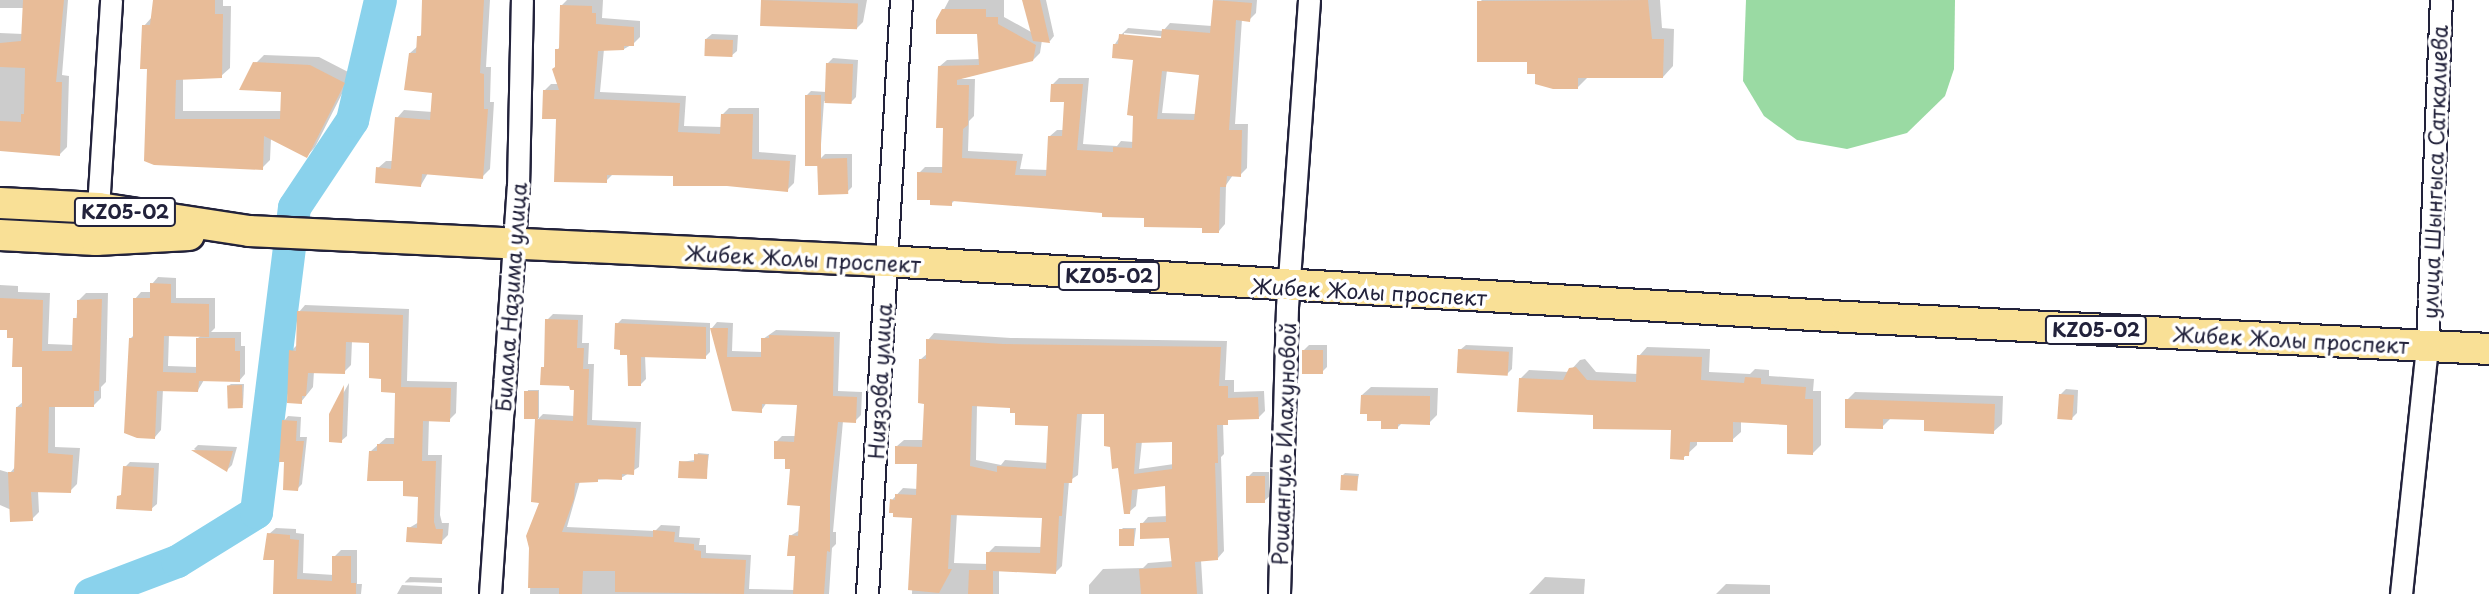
<!DOCTYPE html>
<html>
<head>
<meta charset="utf-8">
<style>
	body { margin:0 }
	#map { position:relative; width:2489px; height:594px; overflow:hidden; background:#fff; font-family:"Playpen Sans",sans-serif }
	div>[style] { position:absolute }
	.green>* { inset:0; background:#9adaa3 }
	.shadow>* { inset:0; background:#0003 }
	.river>* { height:33px; margin:-16.5px; padding:0 16.5px; transform-origin:16.5px; border-radius:16.5px; background:#8ad2ec }
	.building>* { inset:0; background:#e8bc98; transform-origin:0 0 }
	.roads { filter:drop-shadow(2px 0 #22223b) drop-shadow(-2px 0 #22223b) drop-shadow(0 2px #22223b) drop-shadow(0 -2px #22223b) }
	.minor>* { height:21px; margin:-10.5px; padding:0 10.5px; transform-origin:10.5px; border-radius:10.5px; background:#fff }
	.highway>* { height:30px; margin:-15px; padding:0 15px; transform-origin:15px; border-radius:15px; background:#f9e096 }
	span { translate:-50% -50%; white-space:nowrap; text-align:center; line-height:1.15; -webkit-text-stroke:7px #fff; paint-order:stroke }
	.shield-label span { padding:2px 5px; background:#fff; border:2px solid; border-radius:5px; -webkit-text-stroke-width:0 }
	.shield-label { font-size:19px; color:#22223b; font-weight:700 }
	.street-label { font-size:21px; color:#22223b }
</style>
</head>
<body>
<div id="map">
	<div class="green">
		<i style="clip-path:polygon(1746px 0,1955px 0,1954px 69px,1945px 96px,1907px 133px,1847px 149px,1797px 140px,1764px 116px,1743px 81px)"></i>
	</div>
	<div class="shadow">
		<i style="clip-path:polygon(0 0,68px 0,62px 75px,69px 76px,67px 147px,60px 154px,0 150px,0 33px,23px 34px,25px 8px,0 8px)"></i>
		<i style="clip-path:polygon(155px 0,223px 0,223px 6px,231px 6px,230px 68px,221px 76px,183px 78px,183px 111px,282px 111px,283px 90px,255px 64px,264px 55px,319px 57px,352px 74px,315px 147px,307px 156px,271px 138px,270px 160px,262px 168px,162px 164px,144px 26px,152px 17px)"></i>
		<i style="clip-path:polygon(424px 0,490px 0,486px 67px,491px 67px,490px 102px,494px 102px,490px 169px,482px 177px,428px 173px,421px 185px,378px 168px,386px 161px,393px 161px,397px 118px,404px 110px,433px 112px,434px 91px,410px 53px,418px 46px,419px 37px,423px 33px)"></i>
		<i style="clip-path:polygon(567px 0,603px 0,602px 18px,640px 21px,640px 37px,633px 44px,624px 49px,604px 49px,600px 92px,686px 96px,684px 126px,722px 127px,722px 115px,729px 108px,759px 108px,759px 152px,796px 155px,794px 183px,787px 190px,675px 175px,614px 173px,606px 181px,558px 118px,544px 91px,551px 84px,558px 84px,557px 50px,561px 46px,561px 6px)"></i>
		<i style="clip-path:polygon(763px 0,867px 0,863px 22px,856px 29px,762px 24px)"></i>
		<i style="clip-path:polygon(evenodd,949px 0,1004px 0,1004px 17px,1033px 33px,1024px 0,1046px 0,1054px 36px,1050px 41px,1042px 40px,1040px 53px,1033px 60px,959px 79px,975px 79px,974px 116px,969px 121px,968px 151px,1023px 154px,1020px 169px,1049px 170px,1050px 136px,1057px 130px,1065px 130px,1066px 100px,1052px 85px,1059px 78px,1089px 78px,1083px 144px,1117px 146px,1121px 141px,1134px 142px,1134px 58px,1115px 44px,1121px 35px,1128px 28px,1163px 31px,1170px 23px,1212px 26px,1215px 0,1257px 0,1256px 13px,1249px 20px,1242px 19px,1235px 124px,1248px 124px,1247px 168px,1240px 175px,1233px 175px,1226px 185px,1225px 224px,1219px 231px,1104px 211px,955px 200px,951px 204px,919px 173px,925px 167px,944px 167px,945px 126px,940px 66px,947px 60px,981px 59px,979px 32px,938px 21px,949px 0,1124px 33px,1169px 37px,1169px 40px,1124px 36px,1124px 33px,949px 0,1167px 70px,1201px 74px,1196px 114px,1162px 113px,1167px 70px)"></i>
		<i style="clip-path:polygon(1481px 0,1660px 0,1662px 28px,1674px 29px,1673px 66px,1663px 77px,1589px 76px,1578px 87px,1537px 72px)"></i>
		<i style="clip-path:polygon(712px 34px,738px 35px,737px 51px,731px 56px,706px 39px)"></i>
		<i style="clip-path:polygon(833px 58px,858px 60px,856px 97px,851px 102px,824px 101px,820px 159px,825px 154px,852px 154px,852px 187px,847px 192px,819px 161px,815px 165px,807px 95px,811px 91px,826px 92px,827px 64px)"></i>
		<i style="clip-path:polygon(evenodd,158px 277px,176px 278px,176px 298px,215px 298px,215px 328px,211px 332px,241px 332px,241px 346px,245px 346px,245px 374px,239px 381px,204px 380px,198px 390px,163px 389px,161px 430px,155px 437px,130px 339px,135px 334px,135px 299px,141px 292px,152px 292px,152px 284px,158px 277px,169px 334px,202px 335px,198px 338px,197px 367px,168px 366px,169px 334px)"></i>
		<i style="clip-path:polygon(0 285px,18px 286px,18px 292px,50px 293px,48px 344px,74px 345px,78px 301px,86px 293px,108px 293px,106px 382px,101px 387px,101px 398px,94px 405px,55px 405px,55px 447px,80px 448px,77px 484px,70px 491px,38px 491px,39px 512px,32px 519px,0 505px,0 470px,10px 473px,16px 466px,17px 407px,24px 401px,24px 365px,15px 336px,9px 329px,0 328px)"></i>
		<i style="clip-path:polygon(305px 305px,409px 309px,407px 381px,457px 382px,456px 413px,449px 420px,429px 419px,428px 455px,442px 455px,440px 515px,442px 523px,449px 523px,448px 535px,441px 542px,409px 528px,419px 522px,420px 495px,371px 451px,386px 438px,396px 438px,397px 391px,383px 377px,371px 341px,352px 341px,351px 365px,344px 372px,314px 371px,313px 387px,301px 402px,291px 351px,298px 344px,299px 312px)"></i>
		<i style="clip-path:polygon(553px 314px,583px 315px,582px 343px,589px 343px,588px 364px,594px 364px,592px 420px,641px 422px,639px 467px,621px 478px,580px 481px,567px 527px,655px 531px,661px 525px,680px 526px,679px 537px,700px 538px,699px 545px,706px 545px,706px 553px,751px 555px,749px 589px,795px 590px,797px 554px,790px 536px,800px 530px,802px 504px,792px 467px,776px 442px,782px 436px,797px 436px,799px 403px,767px 402px,761px 411px,733px 409px,712px 328px,717px 322px,733px 323px,732px 351px,763px 352px,763px 339px,776px 330px,840px 332px,838px 391px,862px 392px,861px 415px,855px 421px,843px 421px,833px 532px,836px 532px,836px 544px,832px 548px,829px 594px,530px 594px,531px 548px,542px 501px,537px 420px,543px 414px,575px 416px,576px 388px,543px 368px,546px 365px,547px 320px)"></i>
		<i style="clip-path:polygon(622px 319px,710px 323px,710px 352px,705px 357px,645px 355px,646px 379px,641px 384px,617px 324px)"></i>
		<i style="clip-path:polygon(evenodd,934px 333px,1011px 338px,1227px 341px,1225px 380px,1234px 380px,1234px 392px,1264px 391px,1265px 411px,1258px 418px,1232px 418px,1223px 423px,1224px 454px,1221px 457px,1224px 551px,1218px 558px,1201px 560px,1203px 594px,1089px 594px,1089px 585px,1103px 569px,1143px 568px,1148px 563px,1173px 561px,1171px 536px,1142px 524px,1148px 517px,1168px 516px,1167px 484px,1138px 487px,1136px 506px,1129px 512px,1106px 413px,1082px 413px,1078px 475px,1069px 481px,1062px 566px,1055px 573px,999px 569px,999px 594px,912px 594px,914px 516px,892px 500px,903px 488px,918px 489px,919px 463px,897px 446px,904px 440px,924px 440px,925px 402px,921px 359px,928px 353px,928px 340px,934px 333px,977px 405px,1012px 406px,1017px 411px,1050px 424px,1048px 463px,1005px 460px,1001px 465px,976px 460px,977px 405px,934px 333px,1174px 440px,1174px 464px,1139px 469px,1142px 441px,1174px 440px,934px 333px,957px 513px,1044px 516px,1042px 547px,995px 546px,988px 553px,988px 564px,954px 563px,957px 513px)"></i>
		<i style="clip-path:polygon(1309px 345px,1327px 345px,1327px 367px,1322px 372px,1303px 351px)"></i>
		<i style="clip-path:polygon(1466px 345px,1513px 347px,1512px 369px,1507px 374px,1460px 350px)"></i>
		<i style="clip-path:polygon(1647px 347px,1710px 349px,1709px 372px,1750px 374px,1755px 369px,1769px 370px,1769px 376px,1814px 379px,1813px 391px,1821px 391px,1821px 445px,1812px 454px,1789px 423px,1741px 421px,1741px 432px,1732px 440px,1697px 440px,1697px 445px,1683px 458px,1673px 428px,1595px 414px,1520px 379px,1529px 370px,1569px 372px,1580px 360px,1585px 359px,1596px 372px,1638px 374px,1639px 356px)"></i>
		<i style="clip-path:polygon(349px 383px,347px 436px,341px 441px,331px 415px)"></i>
		<i style="clip-path:polygon(231px 384px,244px 384px,243px 406px,228px 386px)"></i>
		<i style="clip-path:polygon(1371px 387px,1438px 388px,1437px 415px,1429px 423px,1402px 423px,1398px 427px,1362px 395px)"></i>
		<i style="clip-path:polygon(2066px 389px,2078px 390px,2077px 413px,2072px 418px,2060px 395px)"></i>
		<i style="clip-path:polygon(528px 390px,539px 390px,539px 418px,525px 418px)"></i>
		<i style="clip-path:polygon(1855px 392px,2003px 396px,2002px 424px,1993px 432px,1926px 418px,1890px 419px,1882px 427px,1847px 400px)"></i>
		<i style="clip-path:polygon(288px 416px,301px 417px,300px 437px,307px 437px,302px 484px,297px 489px,284px 421px)"></i>
		<i style="clip-path:polygon(198px 445px,237px 447px,232px 465px,227px 470px,194px 449px)"></i>
		<i style="clip-path:polygon(698px 453px,709px 454px,706px 477px,681px 462px,695px 460px)"></i>
		<i style="clip-path:polygon(130px 462px,159px 463px,157px 504px,151px 509px,119px 497px,123px 493px,125px 467px)"></i>
		<i style="clip-path:polygon(1253px 472px,1269px 472px,1270px 496px,1264px 501px,1248px 477px)"></i>
		<i style="clip-path:polygon(1345px 473px,1359px 474px,1356px 490px,1342px 476px)"></i>
		<i style="clip-path:polygon(276px 528px,296px 529px,296px 533px,304px 534px,303px 573px,334px 575px,334px 557px,341px 550px,357px 550px,357px 584px,362px 584px,361px 594px,274px 594px,276px 559px,269px 534px)"></i>
		<i style="clip-path:polygon(1123px 528px,1136px 528px,1134px 544px,1121px 530px)"></i>
		<i style="clip-path:polygon(410px 577px,442px 578px,442px 583px,405px 582px,403px 584px)"></i>
		<i style="clip-path:polygon(1545px 577px,1585px 579px,1584px 594px,1529px 594px)"></i>
		<i style="clip-path:polygon(1726px 584px,1770px 585px,1770px 594px,1716px 594px)"></i>
		<i style="clip-path:polygon(402px 585px,442px 587px,442px 594px,397px 594px)"></i>
	</div>
	<div class="river">
		<i style="left:90px;top:594px;width:93px;rotate:-20.8deg"></i>
		<i style="left:177px;top:561px;width:93px;rotate:-31.8deg"></i>
		<i style="left:256px;top:512px;width:307px;rotate:-82.9deg"></i>
		<i style="left:294px;top:207px;width:105px;rotate:-56.3deg"></i>
		<i style="left:352px;top:120px;width:123px;rotate:-76.9deg"></i>
	</div>
	<div class="building">
		<i style="clip-path:polygon(23px 0,64px 0,56px 82px,62px 82px,60px 156px,0 151px,0 121px,21px 122px,21px 114px,24px 114px,25px 68px,0 67px,0 43px,21px 41px)"></i>
		<i style="clip-path:polygon(153px 0,215px 0,215px 14px,223px 14px,222px 78px,176px 80px,175px 119px,280px 119px,281px 92px,239px 90px,253px 62px,310px 65px,345px 83px,307px 158px,264px 136px,263px 170px,154px 165px,144px 161px,147px 69px,140px 69px,142px 25px,150px 25px)"></i>
		<i style="clip-path:polygon(422px 0,484px 0,480px 73px,484px 74px,484px 109px,488px 109px,483px 179px,422px 174px,421px 187px,375px 183px,376px 167px,391px 169px,395px 117px,430px 120px,432px 93px,404px 90px,409px 53px,416px 53px,417px 36px,421px 36px)"></i>
		<i style="left:761px;top:0;width:97px;height:26px;rotate:2deg"></i>
		<i style="clip-path:polygon(1022px 0,1040px 0,1050px 43px,1033px 41px)"></i>
		<i style="clip-path:polygon(evenodd,1213px 0,1252px 3px,1250px 22px,1236px 20px,1229px 130px,1242px 130px,1241px 177px,1227px 176px,1226px 187px,1220px 187px,1219px 233px,1202px 233px,1202px 228px,1144px 227px,1144px 218px,1102px 217px,1102px 213px,952px 201px,952px 206px,930px 205px,930px 200px,917px 200px,917px 172px,942px 173px,943px 128px,936px 128px,938px 66px,979px 65px,977px 34px,936px 34px,936px 20px,942px 9px,986px 9px,986px 17px,998px 17px,998px 24px,1036px 45px,1033px 61px,957px 80px,957px 85px,969px 85px,968px 125px,963px 129px,962px 158px,1017px 161px,1015px 175px,1046px 176px,1048px 136px,1062px 136px,1064px 102px,1050px 102px,1051px 84px,1083px 84px,1077px 150px,1113px 152px,1113px 147px,1132px 148px,1133px 116px,1127px 115px,1133px 60px,1112px 58px,1113px 44px,1118px 44px,1119px 34px,1161px 38px,1162px 29px,1210px 33px,1213px 0,1162px 71px,1199px 75px,1194px 120px,1157px 119px,1162px 71px)"></i>
		<i style="clip-path:polygon(1648px 0,1652px 39px,1664px 39px,1663px 78px,1578px 78px,1578px 89px,1553px 89px,1535px 84px,1535px 74px,1527px 74px,1527px 62px,1477px 62px,1477px 1px)"></i>
		<i style="clip-path:polygon(560px 5px,592px 6px,592px 13px,596px 13px,596px 24px,634px 27px,634px 46px,624px 46px,624px 50px,598px 51px,594px 99px,680px 103px,678px 132px,720px 134px,721px 114px,753px 114px,752px 159px,790px 161px,788px 192px,727px 186px,673px 186px,673px 176px,607px 175px,607px 183px,554px 182px,556px 119px,542px 119px,543px 90px,559px 90px,552px 69px,555px 67px,555px 49px,559px 49px)"></i>
		<i style="left:705px;top:39px;width:28px;height:17px;rotate:2deg"></i>
		<i style="left:826px;top:63px;width:27px;height:40px;rotate:2deg"></i>
		<i style="left:805px;top:95px;width:16px;height:71px"></i>
		<i style="left:847px;top:158px;width:36px;height:30px;rotate:88deg"></i>
		<i style="clip-path:polygon(150px 283px,171px 284px,171px 303px,209px 304px,209px 337px,164px 336px,163px 372px,196px 373px,196px 338px,235px 338px,235px 351px,240px 351px,240px 382px,199px 381px,198px 392px,157px 391px,155px 439px,137px 438px,124px 433px,129px 338px,133px 338px,133px 298px,150px 298px)"></i>
		<i style="clip-path:polygon(0 298px,43px 300px,42px 351px,72px 351px,73px 318px,77px 318px,77px 300px,102px 299px,99px 391px,94px 391px,94px 407px,49px 407px,48px 453px,73px 455px,71px 493px,31px 492px,33px 521px,10px 522px,8px 472px,14px 472px,16px 407px,22px 407px,22px 367px,12px 367px,13px 338px,7px 338px,7px 330px,0 330px)"></i>
		<i style="clip-path:polygon(297px 311px,403px 315px,401px 387px,451px 388px,450px 422px,423px 421px,422px 461px,436px 461px,434px 522px,436px 529px,443px 529px,442px 544px,406px 542px,407px 527px,417px 528px,418px 497px,403px 496px,403px 481px,367px 481px,369px 451px,377px 451px,377px 444px,394px 444px,395px 393px,381px 392px,381px 379px,369px 378px,369px 343px,346px 342px,345px 374px,308px 373px,306px 396px,302px 396px,302px 404px,287px 403px,289px 350px,296px 351px)"></i>
		<i style="clip-path:polygon(545px 319px,578px 320px,577px 348px,584px 348px,583px 369px,589px 369px,587px 425px,636px 428px,634px 475px,622px 474px,622px 480px,598px 479px,598px 482px,575px 483px,574px 499px,562px 532px,653px 537px,653px 530px,675px 532px,674px 542px,694px 544px,694px 550px,701px 551px,701px 558px,746px 560px,744px 594px,615px 592px,615px 571px,583px 571px,582px 594px,559px 594px,559px 588px,528px 588px,529px 548px,526px 536px,539px 503px,531px 502px,535px 419px,573px 421px,574px 390px,570px 390px,569px 386px,540px 385px,541px 367px,544px 367px)"></i>
		<i style="clip-path:polygon(615px 323px,706px 327px,706px 359px,641px 357px,641px 386px,628px 386px,627px 355px,620px 355px,620px 350px,614px 349px)"></i>
		<i style="clip-path:polygon(710px 328px,728px 328px,727px 357px,761px 357px,761px 338px,769px 338px,769px 335px,834px 337px,833px 396px,857px 397px,856px 423px,838px 422px,830px 496px,830px 552px,827px 551px,824px 594px,793px 594px,795px 556px,787px 556px,789px 535px,798px 536px,800px 506px,787px 505px,790px 469px,785px 469px,785px 459px,774px 459px,774px 441px,794px 442px,797px 405px,762px 404px,762px 413px,732px 411px)"></i>
		<i style="clip-path:polygon(evenodd,926px 339px,1003px 344px,1221px 347px,1219px 386px,1228px 386px,1228px 398px,1258px 397px,1259px 419px,1228px 420px,1228px 425px,1217px 425px,1218px 463px,1215px 463px,1218px 560px,1195px 562px,1197px 594px,1141px 594px,1139px 569px,1172px 567px,1169px 538px,1140px 539px,1140px 523px,1166px 522px,1165px 486px,1132px 490px,1130px 514px,1124px 514px,1118px 468px,1112px 469px,1110px 447px,1104px 446px,1104px 414px,1077px 414px,1072px 483px,1064px 483px,1062px 516px,1059px 516px,1056px 574px,993px 571px,993px 594px,968px 594px,969px 570px,986px 570px,986px 552px,1040px 553px,1042px 518px,951px 515px,948px 569px,952px 569px,939px 593px,908px 590px,912px 518px,893px 517px,893px 513px,889px 513px,890px 499px,895px 500px,895px 494px,916px 495px,917px 464px,895px 464px,895px 446px,922px 447px,924px 404px,918px 403px,919px 359px,926px 359px,926px 339px,972px 406px,1010px 408px,1010px 413px,1015px 413px,1015px 425px,1048px 426px,1046px 469px,997px 466px,997px 472px,970px 466px,972px 406px,926px 339px,1172px 442px,1172px 469px,1134px 474px,1136px 443px,1172px 442px)"></i>
		<i style="left:1458px;top:349px;width:51px;height:24px;rotate:3deg"></i>
		<i style="left:1302px;top:350px;width:21px;height:24px"></i>
		<i style="clip-path:polygon(1637px 355px,1702px 357px,1701px 380px,1744px 383px,1745px 377px,1761px 378px,1761px 384px,1806px 387px,1805px 399px,1813px 399px,1813px 455px,1787px 454px,1787px 425px,1733px 422px,1733px 442px,1690px 442px,1689px 456px,1684px 456px,1684px 460px,1670px 459px,1671px 430px,1593px 429px,1593px 415px,1517px 412px,1519px 378px,1563px 380px,1569px 368px,1576px 367px,1587px 380px,1636px 382px)"></i>
		<i style="left:242px;top:385px;width:23px;height:15px;rotate:88deg"></i>
		<i style="clip-path:polygon(344px 385px,342px 443px,329px 442px,329px 414px)"></i>
		<i style="left:524px;top:391px;width:14px;height:28px"></i>
		<i style="left:2059px;top:394px;width:15px;height:25px;rotate:4deg"></i>
		<i style="clip-path:polygon(1361px 395px,1430px 396px,1430px 425px,1398px 424px,1398px 429px,1381px 429px,1381px 421px,1367px 421px,1367px 414px,1360px 414px)"></i>
		<i style="clip-path:polygon(1845px 399px,1995px 404px,1994px 434px,1924px 431px,1924px 420px,1883px 419px,1883px 429px,1845px 428px)"></i>
		<i style="clip-path:polygon(282px 420px,297px 421px,296px 441px,304px 441px,298px 491px,283px 490px,284px 462px,279px 462px)"></i>
		<i style="clip-path:polygon(191px 450px,233px 451px,227px 472px)"></i>
		<i style="clip-path:polygon(694px 454px,708px 455px,707px 479px,678px 478px,679px 461px,694px 462px)"></i>
		<i style="clip-path:polygon(123px 466px,154px 468px,152px 511px,116px 509px,117px 496px,121px 495px)"></i>
		<i style="left:1341px;top:475px;width:17px;height:15px;rotate:3deg"></i>
		<i style="left:1246px;top:476px;width:19px;height:27px"></i>
		<i style="left:1119px;top:529px;width:15px;height:17px"></i>
		<i style="clip-path:polygon(267px 533px,290px 535px,290px 539px,299px 540px,297px 579px,332px 581px,332px 556px,351px 556px,351px 583px,356px 583px,356px 594px,273px 594px,274px 560px,263px 560px)"></i>
	</div>
	<div class="roads">
		<div class="minor">
			<i style="left:96px;top:240px;width:240px;rotate:-86.4deg"></i>
			<i style="left:490px;top:594px;width:408px;rotate:-86.1deg"></i>
			<i style="left:518px;top:187px;width:187px;rotate:-88.8deg"></i>
			<i style="left:867px;top:594px;width:595px;rotate:-86.72deg"></i>
			<i style="left:1279px;top:594px;width:287px;rotate:-88.4deg"></i>
			<i style="left:1287px;top:307px;width:308px;rotate:-85.9deg"></i>
			<i style="left:2401px;top:594px;width:249px;rotate:-84deg"></i>
			<i style="left:2427px;top:346px;width:346px;rotate:-87.7deg"></i>
		</div>
		<div class="highway">
			<i style="left:0;top:203px;width:99px;rotate:2.9deg"></i>
			<i style="left:99px;top:208px;width:152px;rotate:8.7deg"></i>
			<i style="left:249px;top:231px;width:637px;rotate:2.7deg"></i>
			<i style="left:885px;top:261px;width:964px;rotate:3.33deg"></i>
			<i style="left:1847px;top:317px;width:643px;rotate:2.85deg"></i>
			<i style="left:0;top:235px;width:96px;rotate:3deg"></i>
			<i style="left:96px;top:240px;width:93px;rotate:-3.1deg"></i>
		</div>
	</div>
	<div class="shield-label">
		<span style="left:125px;top:212px">KZ05-02</span>
		<span style="left:1109px;top:276px">KZ05-02</span>
		<span style="left:2096px;top:330px">KZ05-02</span>
	</div>
	<div class="street-label">
		<span style="left:2434px;top:172px;rotate:-88deg">улица Шынгыса Саткалиева</span>
		<span style="left:803px;top:258px;rotate:3deg">Жибек Жолы проспект</span>
		<span style="left:1369px;top:291px;rotate:3deg">Жибек Жолы проспект</span>
		<span style="left:510px;top:297px;rotate:-86deg">Билала Назима улица</span>
		<span style="left:2291px;top:339px;rotate:3deg">Жибек Жолы проспект</span>
		<span style="left:879px;top:381px;rotate:-87deg">Ниязова улица</span>
		<span style="left:1283px;top:444px;rotate:-88deg">Рошангуль Илахуновой</span>
	</div>
</div>
</body>
</html>
